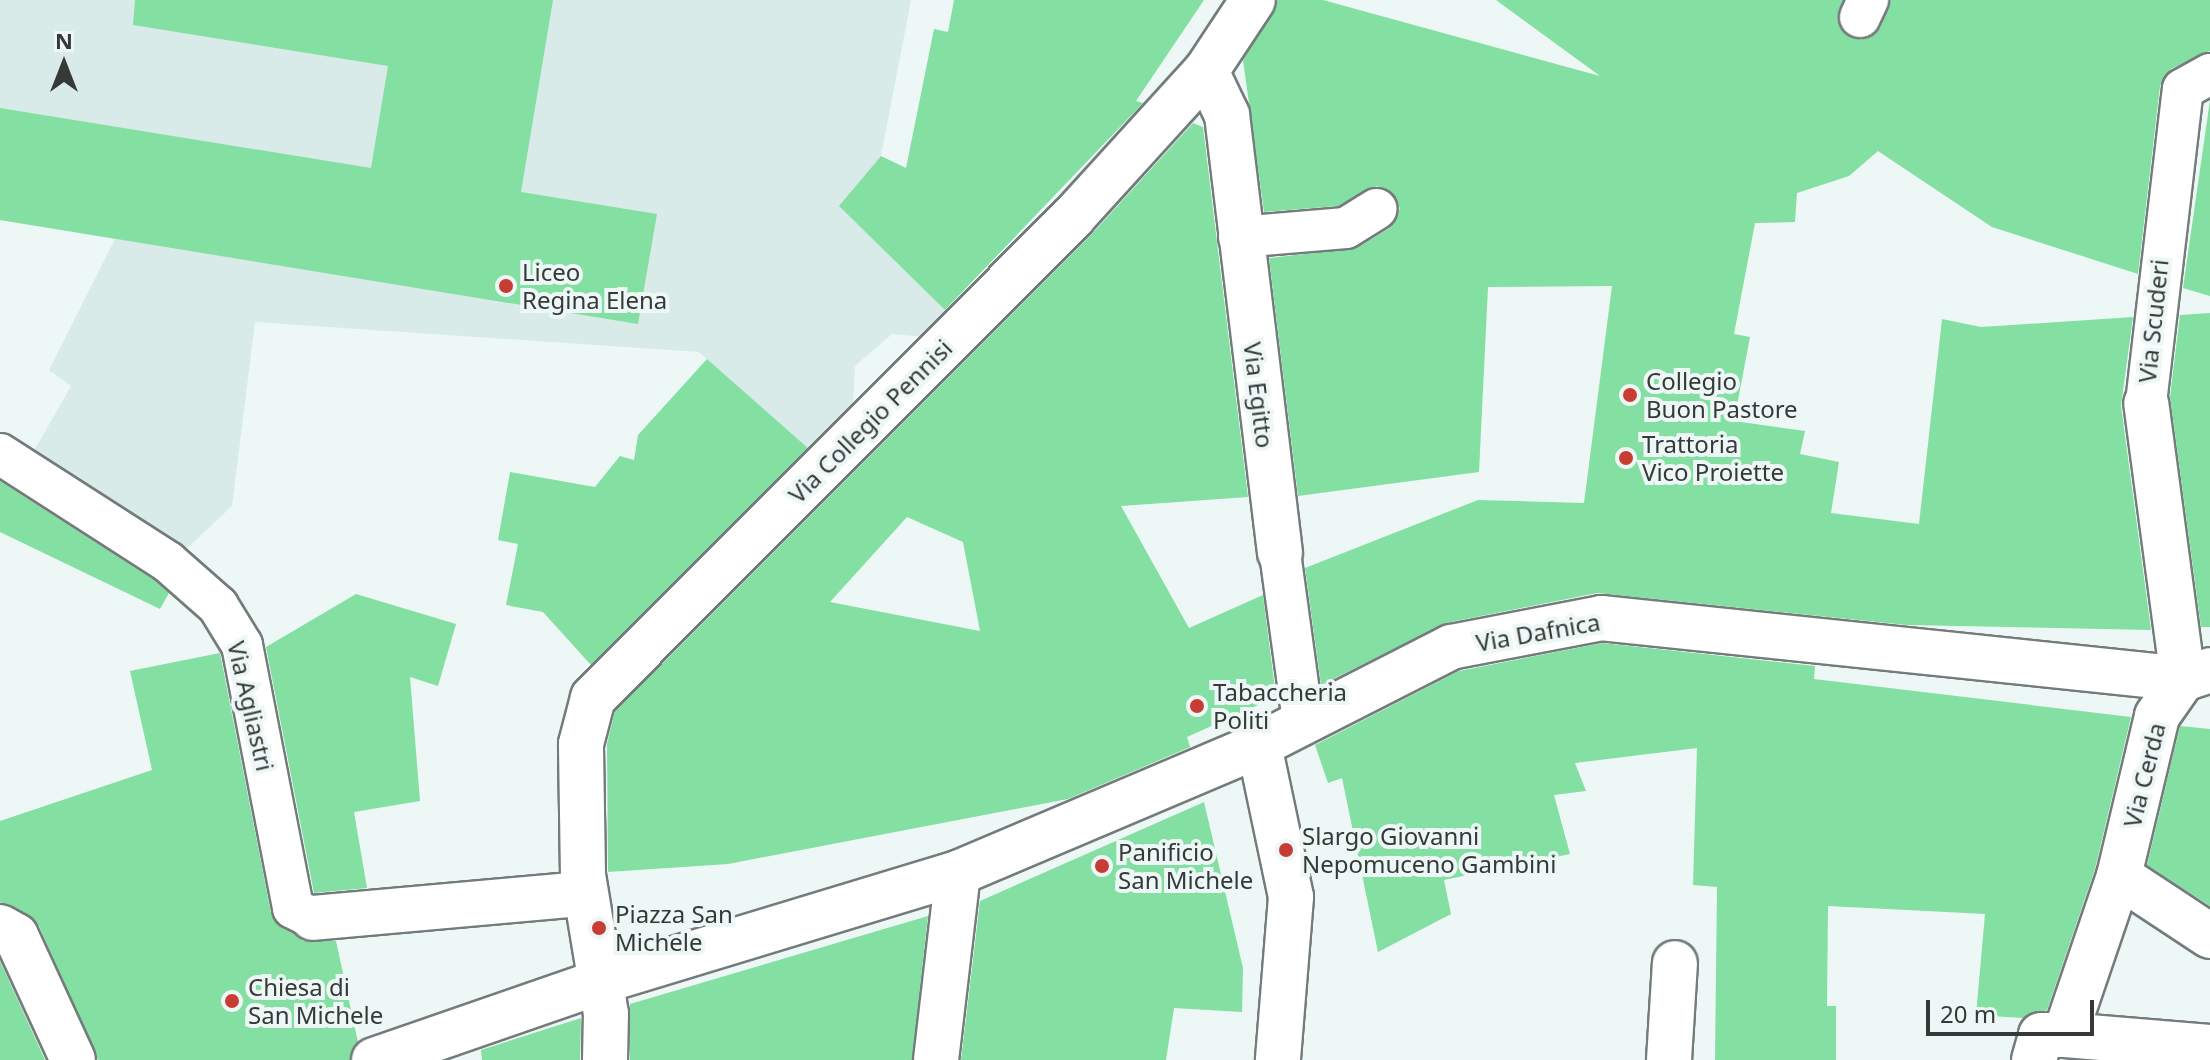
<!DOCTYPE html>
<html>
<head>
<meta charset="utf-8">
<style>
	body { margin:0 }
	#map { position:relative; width:2210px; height:1060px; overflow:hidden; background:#edf7f5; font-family:"Noto Sans",sans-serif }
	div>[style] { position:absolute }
	.built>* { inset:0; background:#d8ebe8 }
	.building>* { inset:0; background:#84dfa2 }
	.roads { filter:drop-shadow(2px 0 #747c7b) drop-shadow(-2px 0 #747c7b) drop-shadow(0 2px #747c7b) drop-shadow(0 -2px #747c7b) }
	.pedestrian>* { height:40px; margin:-20px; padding:0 20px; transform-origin:20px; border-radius:20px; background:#fff }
	.minor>* { height:44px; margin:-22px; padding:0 22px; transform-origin:22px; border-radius:22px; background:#fff }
	.dots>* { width:22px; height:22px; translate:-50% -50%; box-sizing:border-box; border:4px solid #edf7f5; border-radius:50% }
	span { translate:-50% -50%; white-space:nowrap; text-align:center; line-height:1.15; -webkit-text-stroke:8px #edf7f5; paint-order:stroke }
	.poi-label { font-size:24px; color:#353938 }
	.left { translate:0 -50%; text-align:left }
	.street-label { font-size:24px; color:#353938 }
	.north { position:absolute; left:24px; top:24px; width:80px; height:80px; -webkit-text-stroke:6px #edf7f5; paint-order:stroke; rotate:0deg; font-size:22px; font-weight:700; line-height:32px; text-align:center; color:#353938 }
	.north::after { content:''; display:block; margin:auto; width:28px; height:36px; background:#353938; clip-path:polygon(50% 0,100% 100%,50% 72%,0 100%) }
	.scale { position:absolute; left:1926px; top:1000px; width:168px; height:36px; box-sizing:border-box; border:4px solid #353938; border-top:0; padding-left:10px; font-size:24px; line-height:28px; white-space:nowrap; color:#353938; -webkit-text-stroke:6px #edf7f5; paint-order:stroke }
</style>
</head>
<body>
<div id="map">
	<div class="built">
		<i style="clip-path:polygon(0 0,911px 0,881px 156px,840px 206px,947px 312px,926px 337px,892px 334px,855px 366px,853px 404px,808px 448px,699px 352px,255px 322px,232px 506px,184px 551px,31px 456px,71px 386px,49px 370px,115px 239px,0 220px)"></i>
	</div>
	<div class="building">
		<i style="clip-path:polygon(135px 0,553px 0,521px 192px,657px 214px,638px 324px,0 220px,0 108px,371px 168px,388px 66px,133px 25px)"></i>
		<i style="clip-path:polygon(954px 0,1204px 0,1136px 101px,1143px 103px,945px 310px,839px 206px,881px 156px,906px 168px,934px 29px,948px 32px)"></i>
		<i style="clip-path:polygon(1278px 0,1323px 0,1600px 76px,1496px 0,1843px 0,1841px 29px,1861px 40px,1880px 27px,1891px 0,2210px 0,2210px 51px,2171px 69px,2160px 86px,2138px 274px,1992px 227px,1878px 151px,1849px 176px,1797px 193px,1795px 222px,1755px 223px,1734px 334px,1750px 337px,1734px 421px,1805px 431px,1800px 454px,1839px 462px,1831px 513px,1919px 524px,1942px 319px,1981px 327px,2133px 317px,2121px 406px,2151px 630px,1907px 625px,1597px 593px,1446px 623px,1321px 685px,1305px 568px,1478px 500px,1584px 503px,1612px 286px,1488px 287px,1479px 472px,1298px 496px,1269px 258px,1357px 248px,1390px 228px,1400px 208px,1377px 186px,1339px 206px,1264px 212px,1243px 60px)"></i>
		<i style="clip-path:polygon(2210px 100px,2210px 296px,2183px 288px)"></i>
		<i style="clip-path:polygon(evenodd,1193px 123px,1203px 127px,1248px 497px,1121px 506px,1189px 628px,1263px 595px,1276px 697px,1187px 737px,1190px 747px,1068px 799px,728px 864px,608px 872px,607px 744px,615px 711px,1091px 235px,1193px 123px,907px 517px,963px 542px,980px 631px,830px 602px,907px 517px)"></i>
		<i style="clip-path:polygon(2210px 313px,2210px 627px,2201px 627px,2170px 397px,2180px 315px)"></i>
		<i style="clip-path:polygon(707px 359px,808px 448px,591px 665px,543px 612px,506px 605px,518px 544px,498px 540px,510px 472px,595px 487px,620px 456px,634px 460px,638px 435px)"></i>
		<i style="clip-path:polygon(0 481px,154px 580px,169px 593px,160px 609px,0 532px)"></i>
		<i style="clip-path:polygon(356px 594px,456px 624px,438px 686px,410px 677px,420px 801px,354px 812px,367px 888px,314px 893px,266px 647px)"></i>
		<i style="clip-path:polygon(1602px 643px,1815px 666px,1814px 679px,2131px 717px,2095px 869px,2047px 1010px,2023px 1018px,1976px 1015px,1985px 914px,1828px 906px,1827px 1006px,1836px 1006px,1836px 1060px,1715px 1060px,1717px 887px,1693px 885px,1697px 748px,1575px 763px,1586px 791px,1554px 795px,1570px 854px,1444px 880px,1451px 914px,1378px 952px,1342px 778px,1328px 783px,1315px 745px,1459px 671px)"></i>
		<i style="clip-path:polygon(220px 653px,271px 913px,303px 941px,336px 941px,358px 1042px,350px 1060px,98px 1060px,39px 926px,0 902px,0 821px,152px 770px,130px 671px)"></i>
		<i style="clip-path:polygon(2180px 726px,2210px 729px,2210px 906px,2147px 865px)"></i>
		<i style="clip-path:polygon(1204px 802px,1243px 968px,1242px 1012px,1174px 1008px,1166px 1060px,961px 1060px,980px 901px)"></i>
		<i style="clip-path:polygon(928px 916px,912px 1060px,630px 1060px,630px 1004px)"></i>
		<i style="clip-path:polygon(0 961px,45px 1060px,0 1060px)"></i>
		<i style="clip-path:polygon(581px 1018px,580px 1060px,482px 1060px,481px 1050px)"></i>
	</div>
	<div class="roads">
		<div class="pedestrian">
			<i style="left:1860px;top:17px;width:19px;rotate:-65deg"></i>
			<i style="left:1239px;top:237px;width:107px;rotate:-4.8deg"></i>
			<i style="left:1346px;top:228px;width:36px;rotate:-32deg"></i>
			<i style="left:2146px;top:403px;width:316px;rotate:-83.3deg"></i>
			<i style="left:2183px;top:89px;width:31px;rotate:-29deg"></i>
			<i style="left:0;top:454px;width:200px;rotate:32.7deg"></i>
			<i style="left:168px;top:562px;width:67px;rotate:41.3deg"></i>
			<i style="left:218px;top:606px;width:46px;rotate:58.4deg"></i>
			<i style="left:242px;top:645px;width:268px;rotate:79deg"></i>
			<i style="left:293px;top:908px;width:22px;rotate:27deg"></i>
			<i style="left:1280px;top:553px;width:171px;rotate:82.2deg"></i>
		</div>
		<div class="minor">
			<i style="left:1206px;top:71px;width:49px;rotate:64.5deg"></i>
			<i style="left:1227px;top:115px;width:441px;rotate:83.1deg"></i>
			<i style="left:1259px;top:745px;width:155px;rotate:78.1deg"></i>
			<i style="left:1291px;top:897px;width:164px;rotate:94.6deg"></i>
			<i style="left:2119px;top:876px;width:164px;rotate:-76.6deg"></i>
			<i style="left:2157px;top:716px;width:45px;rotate:-54.9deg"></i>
			<i style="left:2183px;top:679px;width:278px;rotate:-97.6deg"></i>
			<i style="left:313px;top:918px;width:271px;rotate:-5.1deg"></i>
			<i style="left:0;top:927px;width:18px;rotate:29deg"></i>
			<i style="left:16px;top:936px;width:136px;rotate:65.3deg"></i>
			<i style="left:2210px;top:936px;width:109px;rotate:-146.6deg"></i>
			<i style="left:2119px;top:876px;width:168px;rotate:108.8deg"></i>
			<i style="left:2065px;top:1035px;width:145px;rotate:4.7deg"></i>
			<i style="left:374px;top:1060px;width:241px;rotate:-19.1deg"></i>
			<i style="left:602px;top:981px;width:372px;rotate:-16.9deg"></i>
			<i style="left:958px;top:873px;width:327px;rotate:-23deg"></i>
			<i style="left:1259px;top:745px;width:216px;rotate:-27deg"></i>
			<i style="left:1451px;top:647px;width:153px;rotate:-10.9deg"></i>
			<i style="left:1601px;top:618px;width:585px;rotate:5.98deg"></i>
			<i style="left:2183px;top:679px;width:28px;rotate:-18deg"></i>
			<i style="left:605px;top:1060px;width:46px;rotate:-88.8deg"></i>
			<i style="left:606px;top:1014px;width:141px;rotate:-99.4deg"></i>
			<i style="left:583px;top:875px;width:131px;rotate:-90.9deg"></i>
			<i style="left:581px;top:744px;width:48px;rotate:-75.4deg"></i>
			<i style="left:593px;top:698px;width:680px;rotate:-45.06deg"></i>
			<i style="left:1073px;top:217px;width:197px;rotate:-47.7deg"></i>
			<i style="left:1206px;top:71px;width:85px;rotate:-56.5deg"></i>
			<i style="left:936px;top:1060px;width:188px;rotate:-83.3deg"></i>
			<i style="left:1669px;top:1060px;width:97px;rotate:-86.5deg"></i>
			<i style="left:2034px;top:1060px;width:26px;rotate:-74deg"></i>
			<i style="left:2041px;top:1035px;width:24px"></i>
		</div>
	</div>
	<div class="dots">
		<i style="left:506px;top:286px;background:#c93c33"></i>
		<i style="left:1630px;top:395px;background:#c93c33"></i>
		<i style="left:1626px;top:458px;background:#c93c33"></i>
		<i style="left:1197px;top:706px;background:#c93c33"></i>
		<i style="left:1286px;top:850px;background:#c93c33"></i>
		<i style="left:1102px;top:866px;background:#c93c33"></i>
		<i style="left:599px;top:928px;background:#c93c33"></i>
		<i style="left:232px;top:1001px;background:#c93c33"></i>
	</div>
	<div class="poi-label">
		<span class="left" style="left:522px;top:286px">Liceo<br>Regina Elena</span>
		<span class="left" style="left:1646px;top:395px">Collegio<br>Buon Pastore</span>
		<span class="left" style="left:1642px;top:458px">Trattoria<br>Vico Proiette</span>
		<span class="left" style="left:1213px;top:706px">Tabaccheria<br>Politi</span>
		<span class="left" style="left:1302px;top:850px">Slargo Giovanni<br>Nepomuceno Gambini</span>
		<span class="left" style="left:1118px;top:866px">Panificio<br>San Michele</span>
		<span class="left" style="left:615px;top:928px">Piazza San<br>Michele</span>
		<span class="left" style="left:248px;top:1001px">Chiesa di<br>San Michele</span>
	</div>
	<div class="street-label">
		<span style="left:2153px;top:321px;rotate:-84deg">Via Scuderi</span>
		<span style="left:1259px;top:395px;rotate:83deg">Via Egitto</span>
		<span style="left:870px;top:421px;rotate:-45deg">Via Collegio Pennisi</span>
		<span style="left:1538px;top:632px;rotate:-10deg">Via Dafnica</span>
		<span style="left:251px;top:706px;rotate:77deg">Via Agliastri</span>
		<span style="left:2144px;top:775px;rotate:-76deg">Via Cerda</span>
	</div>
	<div class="north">N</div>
	<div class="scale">20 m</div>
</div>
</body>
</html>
